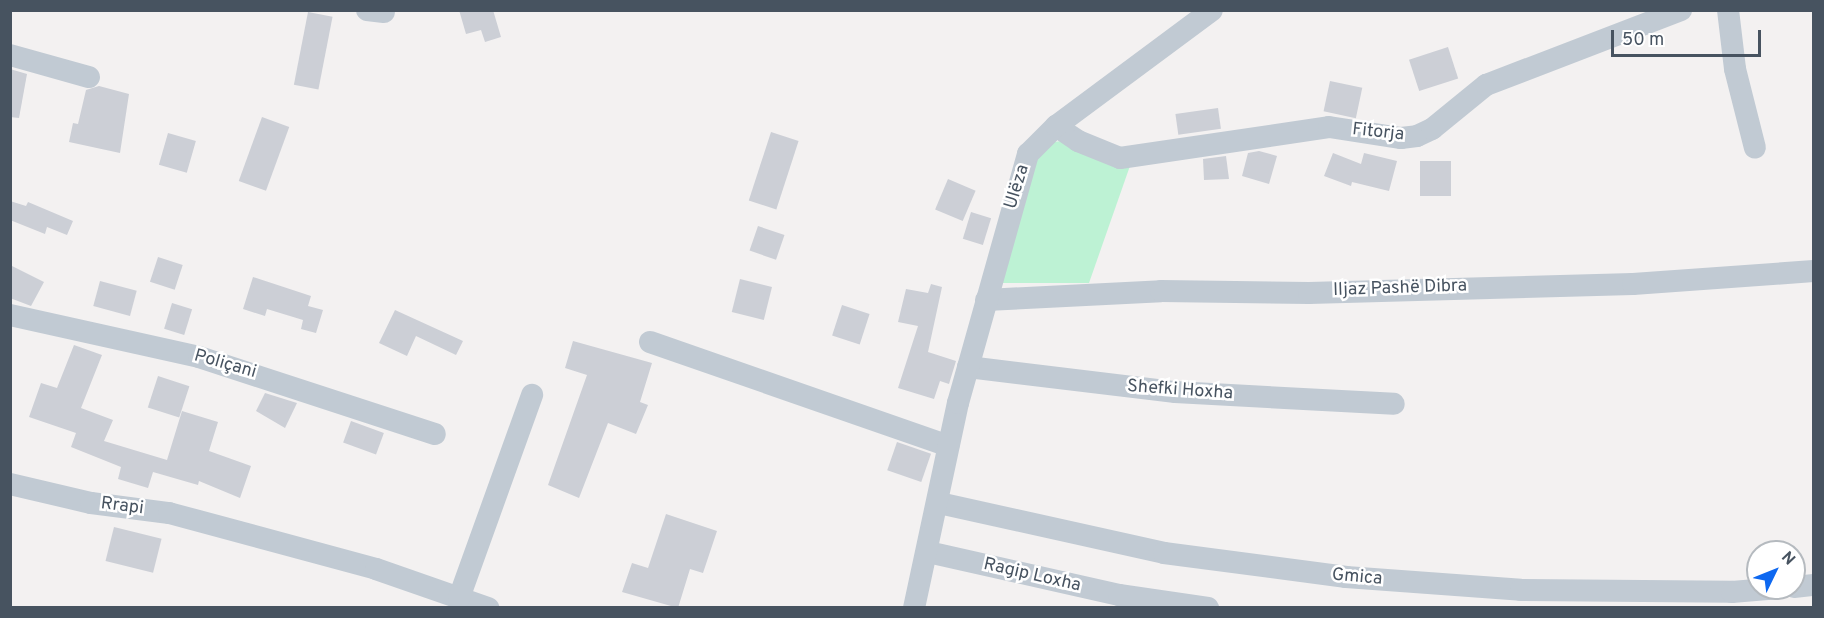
<!DOCTYPE html>
<html>
<head>
<meta charset="utf-8">
<style>
	body { margin:0 }
	#map { position:relative; width:1824px; height:618px; overflow:hidden; background:#f3f1f1; font-family:Overpass,sans-serif }
	div>[style] { position:absolute }
	.green>* { inset:0; background:#bdf2d4 }
	.building>* { inset:0; background:#cccfd6; transform-origin:0 0 }
	.minor>* { height:22px; margin:-11px; padding:0 11px; transform-origin:11px; border-radius:11px; background:#c1cad3 }
	span { translate:-50% -50%; white-space:nowrap; text-align:center; line-height:1.15; -webkit-text-stroke:5px #fff; paint-order:stroke }
	.street-label { font-size:18px; color:#475360 }
	.frame { position:absolute; inset:0; border:12px solid #475360; pointer-events:none }
	.north { position:absolute; left:1746px; top:540px; width:60px; height:60px; box-sizing:border-box; background:#fff; border:2px solid #b5babf; border-radius:50%; rotate:47deg; font-size:16px; font-weight:700; line-height:24px; text-align:center; color:#475360 }
	.north::after { content:''; display:block; margin:auto; width:21px; height:27px; background:#0e68f0; clip-path:polygon(50% 0,100% 100%,50% 72%,0 100%) }
	.scale { position:absolute; left:1611px; top:30px; width:150px; height:27px; box-sizing:border-box; border:3px solid #475360; border-top:0; padding-left:8px; font-size:18px; line-height:21px; white-space:nowrap; color:#475360; -webkit-text-stroke:4px #fff; paint-order:stroke }
</style>
</head>
<body>
<div id="map">
	<div class="green">
		<i style="clip-path:polygon(1067px 140px,1131px 163px,1089px 283px,998px 283px,1042px 144px)"></i>
	</div>
	<div class="building">
		<i style="clip-path:polygon(459px 10px,493px 10px,501px 37px,485px 42px,481px 30px,466px 34px)"></i>
		<i style="left:308px;top:12px;width:25px;height:74px;rotate:11deg"></i>
		<i style="left:1448px;top:47px;width:33px;height:41px;rotate:72deg"></i>
		<i style="clip-path:polygon(10px 69px,27px 74px,19px 118px,10px 117px)"></i>
		<i style="left:1330px;top:81px;width:33px;height:31px;rotate:12deg"></i>
		<i style="clip-path:polygon(99px 86px,129px 94px,120px 153px,69px 142px,73px 123px,78px 124px,86px 90px)"></i>
		<i style="left:1218px;top:108px;width:21px;height:43px;rotate:82deg"></i>
		<i style="left:262px;top:117px;width:29px;height:68px;rotate:20deg"></i>
		<i style="left:771px;top:132px;width:29px;height:72px;rotate:18deg"></i>
		<i style="left:168px;top:133px;width:29px;height:33px;rotate:16deg"></i>
		<i style="clip-path:polygon(1259px 151px,1277px 156px,1269px 184px,1242px 176px,1248px 153px)"></i>
		<i style="clip-path:polygon(1333px 153px,1361px 164px,1364px 153px,1397px 161px,1389px 191px,1352px 182px,1351px 186px,1324px 176px)"></i>
		<i style="clip-path:polygon(1226px 156px,1229px 179px,1204px 180px,1203px 159px)"></i>
		<i style="left:1420px;top:161px;width:31px;height:35px"></i>
		<i style="left:948px;top:179px;width:30px;height:33px;rotate:23deg"></i>
		<i style="clip-path:polygon(10px 201px,26px 206px,28px 202px,73px 221px,67px 235px,47px 227px,45px 234px,10px 220px)"></i>
		<i style="left:971px;top:212px;width:21px;height:28px;rotate:17deg"></i>
		<i style="left:758px;top:226px;width:28px;height:26px;rotate:19deg"></i>
		<i style="left:158px;top:257px;width:26px;height:26px;rotate:18deg"></i>
		<i style="clip-path:polygon(10px 265px,44px 282px,31px 306px,10px 298px)"></i>
		<i style="clip-path:polygon(253px 277px,311px 296px,308px 306px,323px 310px,316px 333px,301px 329px,303px 320px,267px 309px,265px 316px,243px 309px)"></i>
		<i style="left:740px;top:279px;width:33px;height:34px;rotate:14deg"></i>
		<i style="left:100px;top:281px;width:38px;height:26px;rotate:15deg"></i>
		<i style="clip-path:polygon(931px 284px,942px 287px,928px 352px,956px 361px,949px 384px,940px 381px,934px 399px,898px 388px,918px 326px,898px 322px,906px 289px,928px 293px)"></i>
		<i style="left:172px;top:303px;width:21px;height:27px;rotate:17deg"></i>
		<i style="left:842px;top:305px;width:29px;height:32px;rotate:18deg"></i>
		<i style="clip-path:polygon(395px 310px,463px 341px,456px 355px,416px 336px,407px 356px,379px 343px)"></i>
		<i style="clip-path:polygon(573px 341px,652px 363px,640px 402px,648px 405px,636px 434px,608px 423px,579px 498px,548px 485px,587px 375px,565px 368px)"></i>
		<i style="clip-path:polygon(74px 345px,102px 355px,81px 408px,113px 420px,104px 441px,167px 460px,182px 411px,218px 422px,209px 451px,251px 466px,240px 498px,199px 481px,198px 485px,153px 472px,148px 488px,118px 479px,121px 467px,71px 447px,76px 433px,29px 417px,41px 383px,57px 388px)"></i>
		<i style="left:158px;top:376px;width:33px;height:33px;rotate:18deg"></i>
		<i style="clip-path:polygon(265px 393px,297px 403px,285px 428px,256px 411px)"></i>
		<i style="left:351px;top:421px;width:35px;height:23px;rotate:20deg"></i>
		<i style="left:897px;top:442px;width:36px;height:30px;rotate:19deg"></i>
		<i style="clip-path:polygon(666px 514px,717px 531px,703px 573px,690px 569px,678px 608px,622px 592px,632px 563px,648px 568px)"></i>
		<i style="left:114px;top:527px;width:49px;height:35px;rotate:14deg"></i>
	</div>
	<div class="minor">
		<i style="left:367px;top:10px;width:17px;rotate:7deg"></i>
		<i style="left:1728px;top:10px;width:59px;rotate:83.2deg"></i>
		<i style="left:1735px;top:69px;width:81px;rotate:75.8deg"></i>
		<i style="left:10px;top:55px;width:82px;rotate:15.6deg"></i>
		<i style="left:1056px;top:126px;width:27px;rotate:34deg"></i>
		<i style="left:1078px;top:141px;width:45px;rotate:22deg"></i>
		<i style="left:1120px;top:158px;width:211px;rotate:-8.4deg"></i>
		<i style="left:1329px;top:127px;width:73px;rotate:8.7deg"></i>
		<i style="left:1401px;top:138px;width:16px;rotate:-7deg"></i>
		<i style="left:1417px;top:136px;width:17px;rotate:-25deg"></i>
		<i style="left:1432px;top:129px;width:70px;rotate:-39.2deg"></i>
		<i style="left:1486px;top:85px;width:209px;rotate:-21deg"></i>
		<i style="left:986px;top:300px;width:175px;rotate:-2.9deg"></i>
		<i style="left:1161px;top:291px;width:148px;rotate:0.8deg"></i>
		<i style="left:1309px;top:293px;width:324px;rotate:-1.6deg"></i>
		<i style="left:1633px;top:284px;width:181px;rotate:-4.1deg"></i>
		<i style="left:10px;top:315px;width:194px;rotate:12.5deg"></i>
		<i style="left:199px;top:357px;width:248px;rotate:18.1deg"></i>
		<i style="left:650px;top:342px;width:316px;rotate:19.2deg"></i>
		<i style="left:968px;top:367px;width:209px;rotate:6.9deg"></i>
		<i style="left:1175px;top:392px;width:219px;rotate:3.1deg"></i>
		<i style="left:10px;top:484px;width:83px;rotate:13.2deg"></i>
		<i style="left:91px;top:503px;width:79px;rotate:7.3deg"></i>
		<i style="left:169px;top:513px;width:214px;rotate:15.1deg"></i>
		<i style="left:376px;top:569px;width:119px;rotate:19.2deg"></i>
		<i style="left:939px;top:503px;width:230px;rotate:12.5deg"></i>
		<i style="left:1164px;top:553px;width:184px;rotate:7.5deg"></i>
		<i style="left:1346px;top:577px;width:175px;rotate:4.2deg"></i>
		<i style="left:1521px;top:590px;width:211px;rotate:0.5deg"></i>
		<i style="left:1732px;top:592px;width:48px;rotate:-4.8deg"></i>
		<i style="left:928px;top:552px;width:196px;rotate:12.7deg"></i>
		<i style="left:1119px;top:595px;width:90px;rotate:8.3deg"></i>
		<i style="left:1794px;top:587px;width:20px;rotate:-6deg"></i>
		<i style="left:459px;top:598px;width:216px;rotate:-70.2deg"></i>
		<i style="left:914px;top:608px;width:210px;rotate:-77.9deg"></i>
		<i style="left:958px;top:403px;width:259px;rotate:-74.3deg"></i>
		<i style="left:1028px;top:154px;width:40px;rotate:-45deg"></i>
		<i style="left:1056px;top:126px;width:194px;rotate:-36.6deg"></i>
	</div>
	<div class="street-label">
		<span style="left:1378px;top:133px;rotate:6deg">Fitorja</span>
		<span style="left:1018px;top:187px;rotate:-73deg">Ulëza</span>
		<span style="left:1400px;top:289px;rotate:-2deg">Iljaz Pashë Dibra</span>
		<span style="left:225px;top:365px;rotate:16deg">Poliçani</span>
		<span style="left:1180px;top:391px;rotate:4deg">Shefki Hoxha</span>
		<span style="left:122px;top:507px;rotate:7deg">Rrapi</span>
		<span style="left:1032px;top:576px;rotate:13deg">Ragip Loxha</span>
		<span style="left:1357px;top:578px;rotate:5deg">Gmica</span>
	</div>
	<div class="frame"></div>
	<div class="north">N</div>
	<div class="scale">50 m</div>
</div>
</body>
</html>
